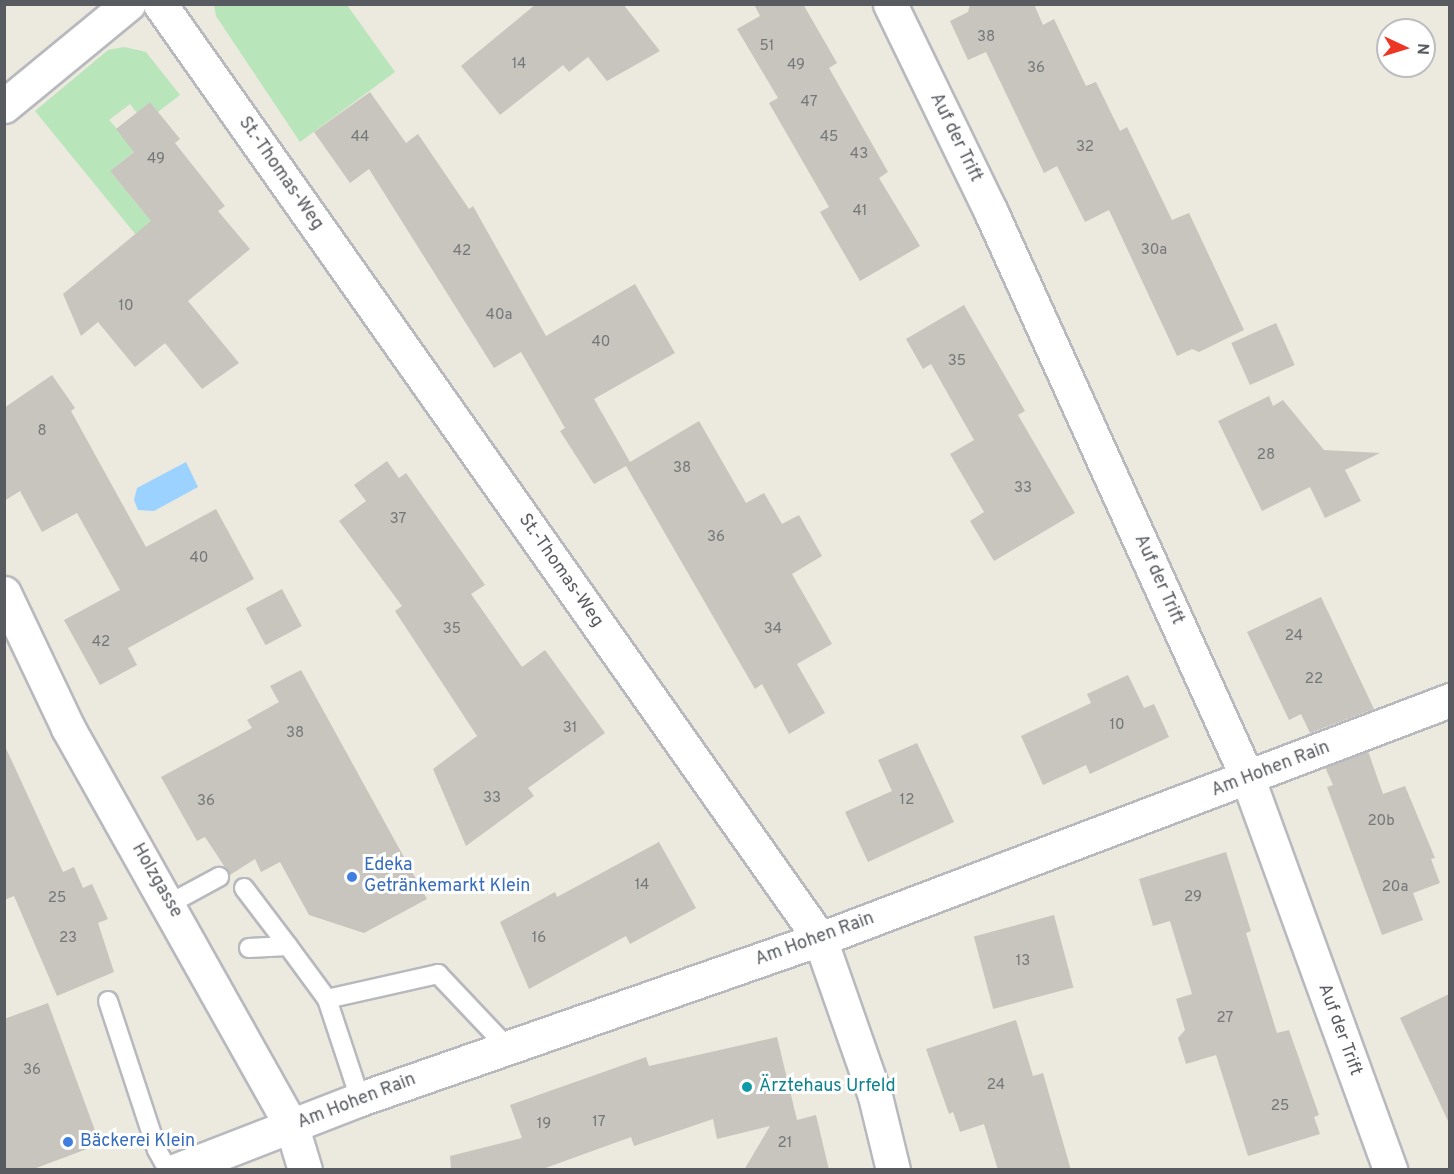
<!DOCTYPE html>
<html>
<head>
<meta charset="utf-8">
<style>
	body { margin:0 }
	#map { position:relative; width:1454px; height:1174px; overflow:hidden; background:#ece9de; font-family:Overpass,sans-serif }
	div>[style] { position:absolute }
	.green>* { inset:0; background:#b9e5ba }
	.water>* { inset:0; background:#9bd2ff }
	.building>* { inset:0; background:#c8c5be; transform-origin:0 0 }
	.roads { filter:drop-shadow(2px 0 #b7b9be) drop-shadow(-2px 0 #b7b9be) drop-shadow(0 2px #b7b9be) drop-shadow(0 -2px #b7b9be) }
	.lane>* { height:18px; margin:-9px; padding:0 9px; transform-origin:9px; border-radius:9px; background:#fff }
	.street>* { height:33px; margin:-16.5px; padding:0 16.5px; transform-origin:16.5px; border-radius:16.5px; background:#fff }
	.dots>* { width:16px; height:16px; translate:-50% -50%; box-sizing:border-box; border:3px solid #fff; border-radius:50% }
	span { translate:-50% -50%; white-space:nowrap; text-align:center; line-height:1.15; -webkit-text-stroke:6px #fff; paint-order:stroke }
	.number-label { font-size:15px; color:#747678 }
	.number-label span { -webkit-text-stroke-width:0 }
	.street-label { font-size:18px; color:#585b60 }
	.shop-label { font-size:18px; color:#366cbe }
	.left { translate:0 -50%; text-align:left }
	.culture-label { font-size:18px; color:#0d838f }
	.frame { position:absolute; inset:0; border:6px solid #585b60; pointer-events:none }
	.north { position:absolute; left:1376px; top:18px; width:60px; height:60px; box-sizing:border-box; background:#fff; border:2px solid #bcbdbf; border-radius:50%; rotate:94deg; font-size:16px; font-weight:700; line-height:24px; text-align:center; color:#585b60 }
	.north::after { content:''; display:block; margin:auto; width:21px; height:27px; background:#ed3623; clip-path:polygon(50% 0,100% 100%,50% 72%,0 100%) }
</style>
</head>
<body>
<div id="map">
	<div class="green">
		<i style="clip-path:polygon(214px 5px,347px 5px,395px 72px,300px 142px,216px 16px)"></i>
		<i style="clip-path:polygon(124px 47px,146px 52px,180px 95px,158px 112px,150px 102px,137px 113px,130px 104px,109px 120px,136px 150px,110px 171px,162px 234px,145px 246px,35px 111px,108px 50px)"></i>
	</div>
	<div class="water">
		<i style="clip-path:polygon(186px 462px,198px 487px,154px 511px,138px 510px,134px 500px,137px 488px)"></i>
	</div>
	<div class="building">
		<i style="clip-path:polygon(536px 4px,623px 4px,660px 51px,607px 81px,588px 57px,569px 72px,563px 65px,500px 115px,461px 66px)"></i>
		<i style="clip-path:polygon(754px 4px,803px 4px,837px 63px,829px 68px,888px 172px,879px 178px,920px 246px,860px 281px,820px 212px,829px 207px,769px 103px,778px 98px,737px 29px,760px 16px)"></i>
		<i style="clip-path:polygon(970px 4px,1034px 4px,1043px 25px,1054px 19px,1086px 86px,1096px 82px,1120px 131px,1127px 127px,1172px 220px,1189px 213px,1244px 330px,1199px 352px,1192px 349px,1177px 356px,1109px 210px,1085px 222px,1057px 166px,1044px 173px,986px 52px,968px 60px,950px 21px,968px 12px)"></i>
		<i style="clip-path:polygon(370px 92px,406px 143px,418px 134px,469px 209px,473px 206px,546px 336px,635px 284px,675px 353px,594px 399px,630px 462px,699px 421px,746px 503px,764px 493px,782px 524px,799px 515px,822px 556px,792px 574px,832px 644px,797px 664px,825px 713px,789px 734px,762px 684px,755px 689px,626px 466px,594px 484px,560px 431px,565px 428px,521px 352px,494px 368px,369px 169px,350px 183px,314px 132px)"></i>
		<i style="clip-path:polygon(150px 102px,180px 139px,175px 143px,225px 206px,218px 211px,250px 249px,188px 301px,239px 363px,202px 389px,165px 343px,135px 367px,98px 322px,81px 336px,63px 294px,151px 221px,110px 171px,134px 152px,116px 129px)"></i>
		<i style="clip-path:polygon(964px 305px,1025px 411px,1018px 415px,1075px 513px,994px 561px,970px 521px,984px 512px,950px 454px,974px 440px,931px 364px,923px 369px,906px 339px)"></i>
		<i style="left:1276px;top:323px;width:46px;height:49px;rotate:66deg"></i>
		<i style="clip-path:polygon(52px 375px,75px 408px,71px 411px,146px 547px,216px 509px,254px 579px,128px 648px,137px 665px,100px 685px,64px 620px,120px 590px,77px 513px,42px 532px,20px 491px,4px 501px,4px 408px)"></i>
		<i style="clip-path:polygon(1269px 396px,1273px 406px,1283px 400px,1324px 450px,1380px 453px,1345px 470px,1361px 501px,1325px 518px,1310px 487px,1262px 511px,1218px 421px)"></i>
		<i style="clip-path:polygon(387px 461px,399px 478px,406px 473px,485px 585px,471px 594px,522px 667px,545px 650px,605px 733px,528px 788px,534px 796px,466px 846px,433px 769px,477px 736px,395px 611px,402px 606px,339px 521px,366px 501px,354px 485px)"></i>
		<i style="left:282px;top:589px;width:42px;height:41px;rotate:62deg"></i>
		<i style="clip-path:polygon(1321px 597px,1374px 709px,1310px 733px,1301px 714px,1289px 720px,1247px 632px)"></i>
		<i style="clip-path:polygon(301px 670px,427px 899px,364px 933px,309px 915px,280px 862px,261px 872px,255px 859px,230px 875px,205px 837px,197px 841px,161px 777px,252px 728px,247px 720px,279px 702px,270px 686px)"></i>
		<i style="clip-path:polygon(1128px 675px,1144px 708px,1154px 704px,1169px 737px,1090px 774px,1086px 765px,1043px 785px,1021px 736px,1091px 703px,1087px 694px)"></i>
		<i style="clip-path:polygon(917px 743px,954px 822px,868px 862px,845px 812px,892px 791px,878px 760px)"></i>
		<i style="clip-path:polygon(4px 744px,63px 872px,74px 867px,83px 888px,92px 884px,108px 919px,98px 923px,114px 972px,57px 996px,14px 896px,4px 900px)"></i>
		<i style="clip-path:polygon(1368px 751px,1383px 794px,1405px 786px,1435px 858px,1431px 859px,1440px 883px,1413px 893px,1423px 920px,1382px 935px,1327px 787px,1333px 785px,1325px 767px)"></i>
		<i style="clip-path:polygon(659px 842px,696px 908px,630px 944px,626px 936px,529px 989px,500px 922px,555px 892px,557px 897px)"></i>
		<i style="clip-path:polygon(1226px 852px,1251px 931px,1246px 933px,1277px 1033px,1289px 1030px,1319px 1115px,1314px 1117px,1320px 1134px,1248px 1156px,1216px 1055px,1186px 1064px,1178px 1038px,1185px 1030px,1176px 999px,1192px 994px,1170px 921px,1153px 926px,1139px 879px)"></i>
		<i style="left:1054px;top:915px;width:75px;height:83px;rotate:75deg"></i>
		<i style="clip-path:polygon(1449px 994px,1449px 1123px,1400px 1018px)"></i>
		<i style="clip-path:polygon(48px 1003px,100px 1144px,31px 1170px,4px 1170px,4px 1019px)"></i>
		<i style="clip-path:polygon(1016px 1020px,1033px 1076px,1043px 1073px,1071px 1170px,998px 1170px,984px 1124px,960px 1132px,953px 1112px,949px 1114px,926px 1049px)"></i>
		<i style="clip-path:polygon(777px 1037px,797px 1120px,816px 1115px,829px 1170px,744px 1170px,770px 1126px,717px 1139px,713px 1119px,634px 1146px,631px 1137px,540px 1170px,451px 1170px,450px 1156px,522px 1138px,510px 1105px,646px 1057px,649px 1066px)"></i>
	</div>
	<div class="roads">
		<div class="lane">
			<i style="left:244px;top:888px;width:73px;rotate:52.8deg"></i>
			<i style="left:169px;top:904px;width:57px;rotate:-28.4deg"></i>
			<i style="left:249px;top:948px;width:39px;rotate:-3deg"></i>
			<i style="left:288px;top:946px;width:66px;rotate:53.7deg"></i>
			<i style="left:327px;top:999px;width:105px;rotate:71.7deg"></i>
			<i style="left:327px;top:999px;width:114px;rotate:-12.7deg"></i>
			<i style="left:438px;top:974px;width:100px;rotate:46.6deg"></i>
			<i style="left:108px;top:1001px;width:157px;rotate:71.8deg"></i>
			<i style="left:157px;top:1150px;width:23px;rotate:61deg"></i>
		</div>
		<div class="street">
			<i style="left:160px;top:4px;width:1144px;rotate:54.78deg"></i>
			<i style="left:820px;top:939px;width:166px;rotate:70.7deg"></i>
			<i style="left:875px;top:1096px;width:76px;rotate:76.3deg"></i>
			<i style="left:890px;top:4px;width:231px;rotate:64.1deg"></i>
			<i style="left:991px;top:212px;width:623px;rotate:65.62deg"></i>
			<i style="left:1248px;top:779px;width:416px;rotate:70deg"></i>
			<i style="left:4px;top:106px;width:161px;rotate:-39.4deg"></i>
			<i style="left:4px;top:593px;width:149px;rotate:64.6deg"></i>
			<i style="left:68px;top:728px;width:458px;rotate:60.7deg"></i>
			<i style="left:292px;top:1127px;width:45px;rotate:73.2deg"></i>
			<i style="left:177px;top:1170px;width:196px;rotate:-21.2deg"></i>
			<i style="left:360px;top:1099px;width:487px;rotate:-19.2deg"></i>
			<i style="left:820px;top:939px;width:674px;rotate:-20.77deg"></i>
		</div>
	</div>
	<div class="dots">
		<i style="left:352px;top:877px;background:#3f7fe0"></i>
		<i style="left:747px;top:1087px;background:#0f9aa8"></i>
		<i style="left:68px;top:1142px;background:#3f7fe0"></i>
	</div>
	<div class="number-label">
		<span style="left:986px;top:38px">38</span>
		<span style="left:767px;top:47px">51</span>
		<span style="left:519px;top:65px">14</span>
		<span style="left:796px;top:66px">49</span>
		<span style="left:1036px;top:69px">36</span>
		<span style="left:809px;top:103px">47</span>
		<span style="left:360px;top:138px">44</span>
		<span style="left:829px;top:138px">45</span>
		<span style="left:1085px;top:148px">32</span>
		<span style="left:859px;top:155px">43</span>
		<span style="left:156px;top:160px">49</span>
		<span style="left:860px;top:212px">41</span>
		<span style="left:1154px;top:251px">30a</span>
		<span style="left:462px;top:252px">42</span>
		<span style="left:126px;top:307px">10</span>
		<span style="left:499px;top:316px">40a</span>
		<span style="left:601px;top:343px">40</span>
		<span style="left:957px;top:362px">35</span>
		<span style="left:42px;top:432px">8</span>
		<span style="left:1266px;top:456px">28</span>
		<span style="left:682px;top:469px">38</span>
		<span style="left:1023px;top:489px">33</span>
		<span style="left:398px;top:520px">37</span>
		<span style="left:716px;top:538px">36</span>
		<span style="left:199px;top:559px">40</span>
		<span style="left:452px;top:630px">35</span>
		<span style="left:773px;top:630px">34</span>
		<span style="left:1294px;top:637px">24</span>
		<span style="left:101px;top:643px">42</span>
		<span style="left:1314px;top:680px">22</span>
		<span style="left:1117px;top:726px">10</span>
		<span style="left:570px;top:729px">31</span>
		<span style="left:295px;top:734px">38</span>
		<span style="left:492px;top:799px">33</span>
		<span style="left:907px;top:801px">12</span>
		<span style="left:206px;top:802px">36</span>
		<span style="left:1381px;top:822px">20b</span>
		<span style="left:642px;top:886px">14</span>
		<span style="left:1395px;top:888px">20a</span>
		<span style="left:1193px;top:898px">29</span>
		<span style="left:57px;top:899px">25</span>
		<span style="left:68px;top:939px">23</span>
		<span style="left:539px;top:939px">16</span>
		<span style="left:1023px;top:962px">13</span>
		<span style="left:1225px;top:1019px">27</span>
		<span style="left:32px;top:1071px">36</span>
		<span style="left:996px;top:1086px">24</span>
		<span style="left:1280px;top:1107px">25</span>
		<span style="left:599px;top:1123px">17</span>
		<span style="left:544px;top:1125px">19</span>
		<span style="left:785px;top:1144px">21</span>
	</div>
	<div class="street-label">
		<span style="left:955px;top:138px;rotate:64deg">Auf der Trift</span>
		<span style="left:280px;top:174px;rotate:55deg">St.-Thomas-Weg</span>
		<span style="left:560px;top:571px;rotate:55deg">St.-Thomas-Weg</span>
		<span style="left:1158px;top:580px;rotate:66deg">Auf der Trift</span>
		<span style="left:1271px;top:770px;rotate:-21deg">Am Hohen Rain</span>
		<span style="left:156px;top:881px;rotate:60deg">Holzgasse</span>
		<span style="left:815px;top:940px;rotate:-20deg">Am Hohen Rain</span>
		<span style="left:1339px;top:1030px;rotate:70deg">Auf der Trift</span>
		<span style="left:357px;top:1102px;rotate:-21deg">Am Hohen Rain</span>
	</div>
	<div class="shop-label">
		<span class="left" style="left:364px;top:877px">Edeka<br>Getränkemarkt Klein</span>
		<span class="left" style="left:80px;top:1142px">Bäckerei Klein</span>
	</div>
	<div class="culture-label">
		<span class="left" style="left:759px;top:1087px">Ärztehaus Urfeld</span>
	</div>
	<div class="frame"></div>
	<div class="north">N</div>
</div>
</body>
</html>
